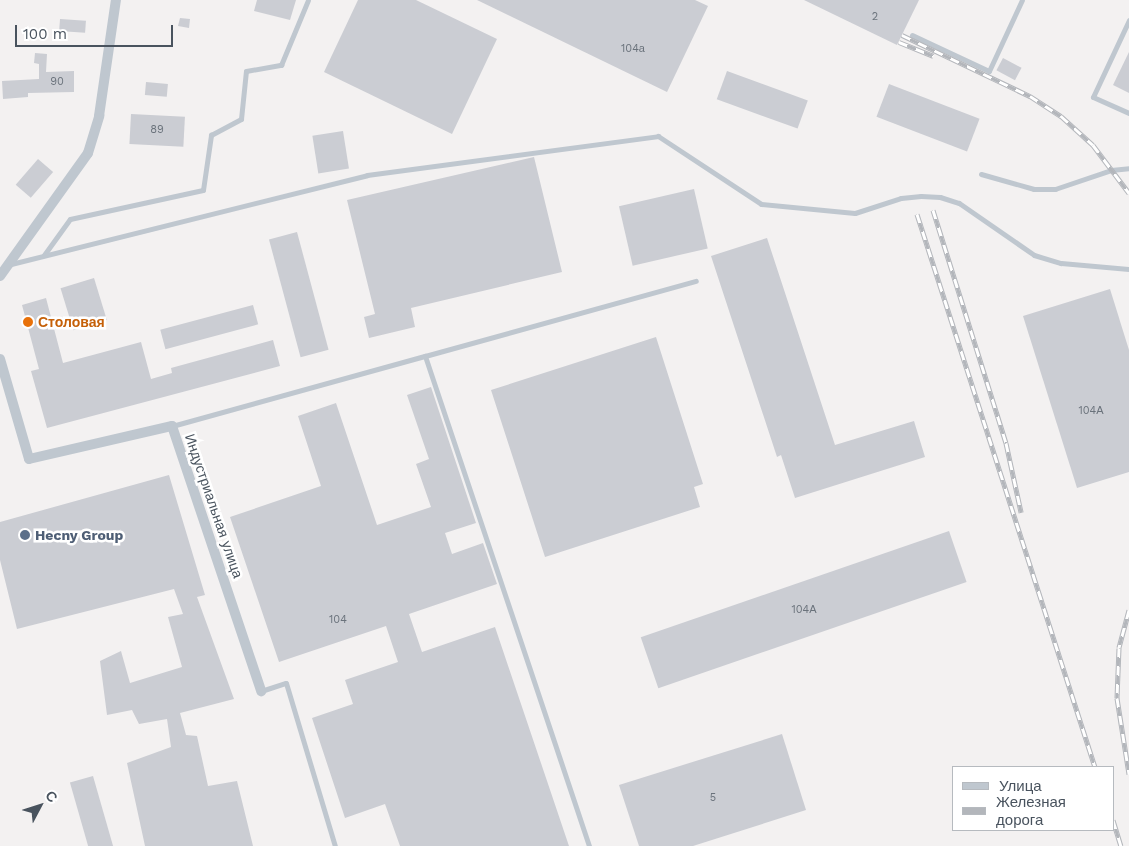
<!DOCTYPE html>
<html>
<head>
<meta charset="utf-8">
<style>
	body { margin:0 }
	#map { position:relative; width:1129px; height:846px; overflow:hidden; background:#f3f1f1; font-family:"Work Sans",sans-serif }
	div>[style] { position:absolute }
	.building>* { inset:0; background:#cbcdd3; transform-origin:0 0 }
	.lane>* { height:5px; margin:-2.5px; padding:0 2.5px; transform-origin:2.5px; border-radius:2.5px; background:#bfc7cf }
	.street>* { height:10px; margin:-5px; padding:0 5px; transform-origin:5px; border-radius:5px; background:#bfc7cf }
	.rail>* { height:5px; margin-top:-2.5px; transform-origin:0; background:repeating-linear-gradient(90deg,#fff 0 9px,#b3b6bb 0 18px); box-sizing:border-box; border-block:1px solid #b3b6bb }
	.dots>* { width:14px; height:14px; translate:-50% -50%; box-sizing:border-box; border:2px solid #fff; border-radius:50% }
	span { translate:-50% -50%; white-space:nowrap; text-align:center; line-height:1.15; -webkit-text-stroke:5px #fff; paint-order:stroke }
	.number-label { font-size:11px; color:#6a727b }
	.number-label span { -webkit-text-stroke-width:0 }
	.food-label { font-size:14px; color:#c56008; font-weight:700 }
	.left { translate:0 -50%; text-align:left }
	.street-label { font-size:14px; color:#49535e }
	.service-label { font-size:14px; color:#4e5e75; font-weight:700 }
	.legend { position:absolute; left:952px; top:766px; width:162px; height:65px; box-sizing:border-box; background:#fff; border:1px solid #b6babf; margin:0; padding:6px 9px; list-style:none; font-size:15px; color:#49535e }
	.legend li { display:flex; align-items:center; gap:10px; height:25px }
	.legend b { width:25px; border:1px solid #b6babf }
	.north { position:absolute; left:15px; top:781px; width:50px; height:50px; -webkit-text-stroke:4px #fff; paint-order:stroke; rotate:50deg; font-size:14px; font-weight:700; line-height:20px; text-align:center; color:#49535e }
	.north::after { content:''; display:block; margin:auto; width:18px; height:22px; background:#49535e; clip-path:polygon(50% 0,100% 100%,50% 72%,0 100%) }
	.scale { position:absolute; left:15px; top:25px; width:158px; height:22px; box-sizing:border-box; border:2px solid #49535e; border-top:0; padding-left:6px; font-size:15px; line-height:18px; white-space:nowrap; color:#49535e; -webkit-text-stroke:4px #fff; paint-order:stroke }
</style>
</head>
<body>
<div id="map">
	<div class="building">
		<i style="clip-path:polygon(257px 0,296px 0,290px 20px,254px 11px)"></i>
		<i style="clip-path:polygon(358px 0,416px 0,497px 39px,452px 134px,324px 72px)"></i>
		<i style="clip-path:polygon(477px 0,695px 0,708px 6px,667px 92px)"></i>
		<i style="clip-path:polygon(804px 0,919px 0,897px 45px)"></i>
		<i style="clip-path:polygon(180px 18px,190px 19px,189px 28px,178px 26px)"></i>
		<i style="left:60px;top:19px;width:26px;height:12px;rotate:4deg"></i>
		<i style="clip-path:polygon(1129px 52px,1129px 93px,1113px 85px)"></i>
		<i style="clip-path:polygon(35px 53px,47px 54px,46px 72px,74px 71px,74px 92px,28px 93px,28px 97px,3px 99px,2px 81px,39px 79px,39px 64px,34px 63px)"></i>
		<i style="left:1003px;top:58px;width:21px;height:14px;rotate:28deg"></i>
		<i style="left:727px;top:71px;width:86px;height:30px;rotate:20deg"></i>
		<i style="left:146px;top:82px;width:22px;height:13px;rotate:5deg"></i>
		<i style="left:889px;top:84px;width:97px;height:35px;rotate:21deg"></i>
		<i style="left:131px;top:114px;width:54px;height:30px;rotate:3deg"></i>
		<i style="left:343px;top:131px;width:38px;height:31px;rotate:81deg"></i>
		<i style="clip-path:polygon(534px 157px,562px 272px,411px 308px,415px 327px,369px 338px,364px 317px,375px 314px,347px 200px)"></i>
		<i style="left:38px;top:159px;width:20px;height:34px;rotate:41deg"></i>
		<i style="left:694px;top:189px;width:61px;height:77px;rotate:77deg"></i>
		<i style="left:297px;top:232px;width:122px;height:29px;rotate:75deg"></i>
		<i style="clip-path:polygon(767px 238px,835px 445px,914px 421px,925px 457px,795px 498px,781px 455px,777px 457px,711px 256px)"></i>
		<i style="left:94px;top:278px;width:44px;height:35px;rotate:73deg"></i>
		<i style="clip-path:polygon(1110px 289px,1129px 350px,1129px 472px,1077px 488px,1023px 316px)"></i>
		<i style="clip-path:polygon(46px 298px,63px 363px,141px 342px,151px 379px,172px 373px,171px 368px,273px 340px,280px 366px,47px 428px,31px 371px,39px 369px,22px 305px)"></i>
		<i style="left:253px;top:305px;width:20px;height:96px;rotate:75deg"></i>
		<i style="clip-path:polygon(656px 337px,703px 484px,694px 487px,700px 507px,545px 557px,491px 390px)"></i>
		<i style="clip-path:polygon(431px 387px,476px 523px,445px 533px,452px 554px,483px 543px,497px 584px,409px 614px,422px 652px,495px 627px,569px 846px,400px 846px,385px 804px,345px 818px,312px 718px,353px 704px,345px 680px,398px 662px,386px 626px,279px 662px,230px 517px,321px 486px,298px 416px,336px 403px,377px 525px,431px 507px,416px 464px,429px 459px,407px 395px)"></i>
		<i style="clip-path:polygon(169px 475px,205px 595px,197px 597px,234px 699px,180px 713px,186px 735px,197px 736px,208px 786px,237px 781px,253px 846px,145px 846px,127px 763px,171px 747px,167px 719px,139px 724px,132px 710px,107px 715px,100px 661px,121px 651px,130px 683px,182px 667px,168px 617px,183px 614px,174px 589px,17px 629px,0 560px,0 522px)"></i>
		<i style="left:949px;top:531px;width:54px;height:326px;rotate:71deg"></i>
		<i style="clip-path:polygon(782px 734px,806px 810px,693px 846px,639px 846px,619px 785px)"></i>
		<i style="left:93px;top:776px;width:73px;height:24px;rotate:74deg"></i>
	</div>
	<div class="lane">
		<i style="left:1129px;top:20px;width:85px;rotate:115.1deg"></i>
		<i style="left:1093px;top:97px;width:39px;rotate:24deg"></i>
		<i style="left:912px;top:35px;width:85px;rotate:25.1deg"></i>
		<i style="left:989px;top:71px;width:78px;rotate:-65.1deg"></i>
		<i style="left:981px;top:174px;width:55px;rotate:15.8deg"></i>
		<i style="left:1034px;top:189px;width:21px"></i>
		<i style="left:1055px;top:189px;width:59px;rotate:-18.7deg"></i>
		<i style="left:1111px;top:170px;width:18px;rotate:-6deg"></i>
		<i style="left:44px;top:255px;width:44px;rotate:-54.2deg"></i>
		<i style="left:70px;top:219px;width:136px;rotate:-12.3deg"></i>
		<i style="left:203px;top:190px;width:56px;rotate:-81.7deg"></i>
		<i style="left:211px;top:135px;width:34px;rotate:-28deg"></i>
		<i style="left:241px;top:119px;width:48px;rotate:-84.1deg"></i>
		<i style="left:246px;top:71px;width:36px;rotate:-10deg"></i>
		<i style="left:281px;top:65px;width:70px;rotate:-67.4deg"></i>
		<i style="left:11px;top:264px;width:367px;rotate:-14deg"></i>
		<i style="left:367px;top:175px;width:294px;rotate:-7.6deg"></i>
		<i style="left:658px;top:136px;width:123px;rotate:33.4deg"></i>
		<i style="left:761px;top:204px;width:94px;rotate:5.5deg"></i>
		<i style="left:855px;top:213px;width:48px;rotate:-18.1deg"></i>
		<i style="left:901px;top:198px;width:20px;rotate:-6deg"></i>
		<i style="left:921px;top:196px;width:19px;rotate:3deg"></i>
		<i style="left:940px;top:197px;width:20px;rotate:18deg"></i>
		<i style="left:959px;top:203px;width:91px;rotate:34.7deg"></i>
		<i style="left:1034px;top:255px;width:28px;rotate:17deg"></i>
		<i style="left:1061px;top:263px;width:68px;rotate:5deg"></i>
		<i style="left:425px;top:356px;width:281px;rotate:-15.5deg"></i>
		<i style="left:172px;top:426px;width:263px;rotate:-15.5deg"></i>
		<i style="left:425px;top:356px;width:517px;rotate:71.49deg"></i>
		<i style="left:261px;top:691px;width:26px;rotate:-18deg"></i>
		<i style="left:286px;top:683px;width:170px;rotate:73.3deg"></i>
	</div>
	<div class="street">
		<i style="left:0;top:276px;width:151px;rotate:-54.4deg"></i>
		<i style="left:88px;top:153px;width:39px;rotate:-73deg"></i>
		<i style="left:99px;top:116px;width:117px;rotate:-81.7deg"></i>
		<i style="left:0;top:359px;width:104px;rotate:73.8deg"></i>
		<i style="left:29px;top:459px;width:147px;rotate:-13deg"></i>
		<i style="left:172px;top:426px;width:280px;rotate:71.4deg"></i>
	</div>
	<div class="rail">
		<i style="left:902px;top:35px;width:142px;rotate:25.5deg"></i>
		<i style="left:1030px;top:96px;width:37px;rotate:33deg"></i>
		<i style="left:1061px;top:116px;width:43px;rotate:42.2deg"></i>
		<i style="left:1093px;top:145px;width:60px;rotate:53.1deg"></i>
		<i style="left:899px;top:42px;width:37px;rotate:22deg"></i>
		<i style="left:933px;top:210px;width:244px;rotate:72.6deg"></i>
		<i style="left:1006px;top:443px;width:71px;rotate:77.7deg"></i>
		<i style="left:917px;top:214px;width:581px;rotate:72.16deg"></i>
		<i style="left:1129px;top:610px;width:39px;rotate:105deg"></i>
		<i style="left:1119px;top:648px;width:50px;rotate:92.3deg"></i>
		<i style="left:1117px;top:698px;width:77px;rotate:81deg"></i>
		<i style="left:1113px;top:820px;width:27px;rotate:73deg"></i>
	</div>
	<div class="dots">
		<i style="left:28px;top:322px;background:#e8710a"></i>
		<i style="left:25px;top:535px;background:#5c6f8a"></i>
	</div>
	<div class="number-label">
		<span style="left:875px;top:17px">2</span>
		<span style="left:633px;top:49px">104а</span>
		<span style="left:57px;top:82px">90</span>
		<span style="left:157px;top:130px">89</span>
		<span style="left:1091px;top:411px">104А</span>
		<span style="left:804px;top:610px">104А</span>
		<span style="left:338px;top:620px">104</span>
		<span style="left:713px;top:798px">5</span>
	</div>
	<div class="food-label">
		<span class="left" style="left:38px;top:322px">Столовая</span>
	</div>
	<div class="street-label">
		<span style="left:214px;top:506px;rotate:71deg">Индустриальная улица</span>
	</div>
	<div class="service-label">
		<span class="left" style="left:35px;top:535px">Hecny Group</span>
	</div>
	<ul class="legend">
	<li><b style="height:6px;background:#bfc7cf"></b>Улица</li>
	<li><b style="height:6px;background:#b3b6bb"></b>Железная дорога</li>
	</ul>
	<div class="north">С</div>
	<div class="scale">100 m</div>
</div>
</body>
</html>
